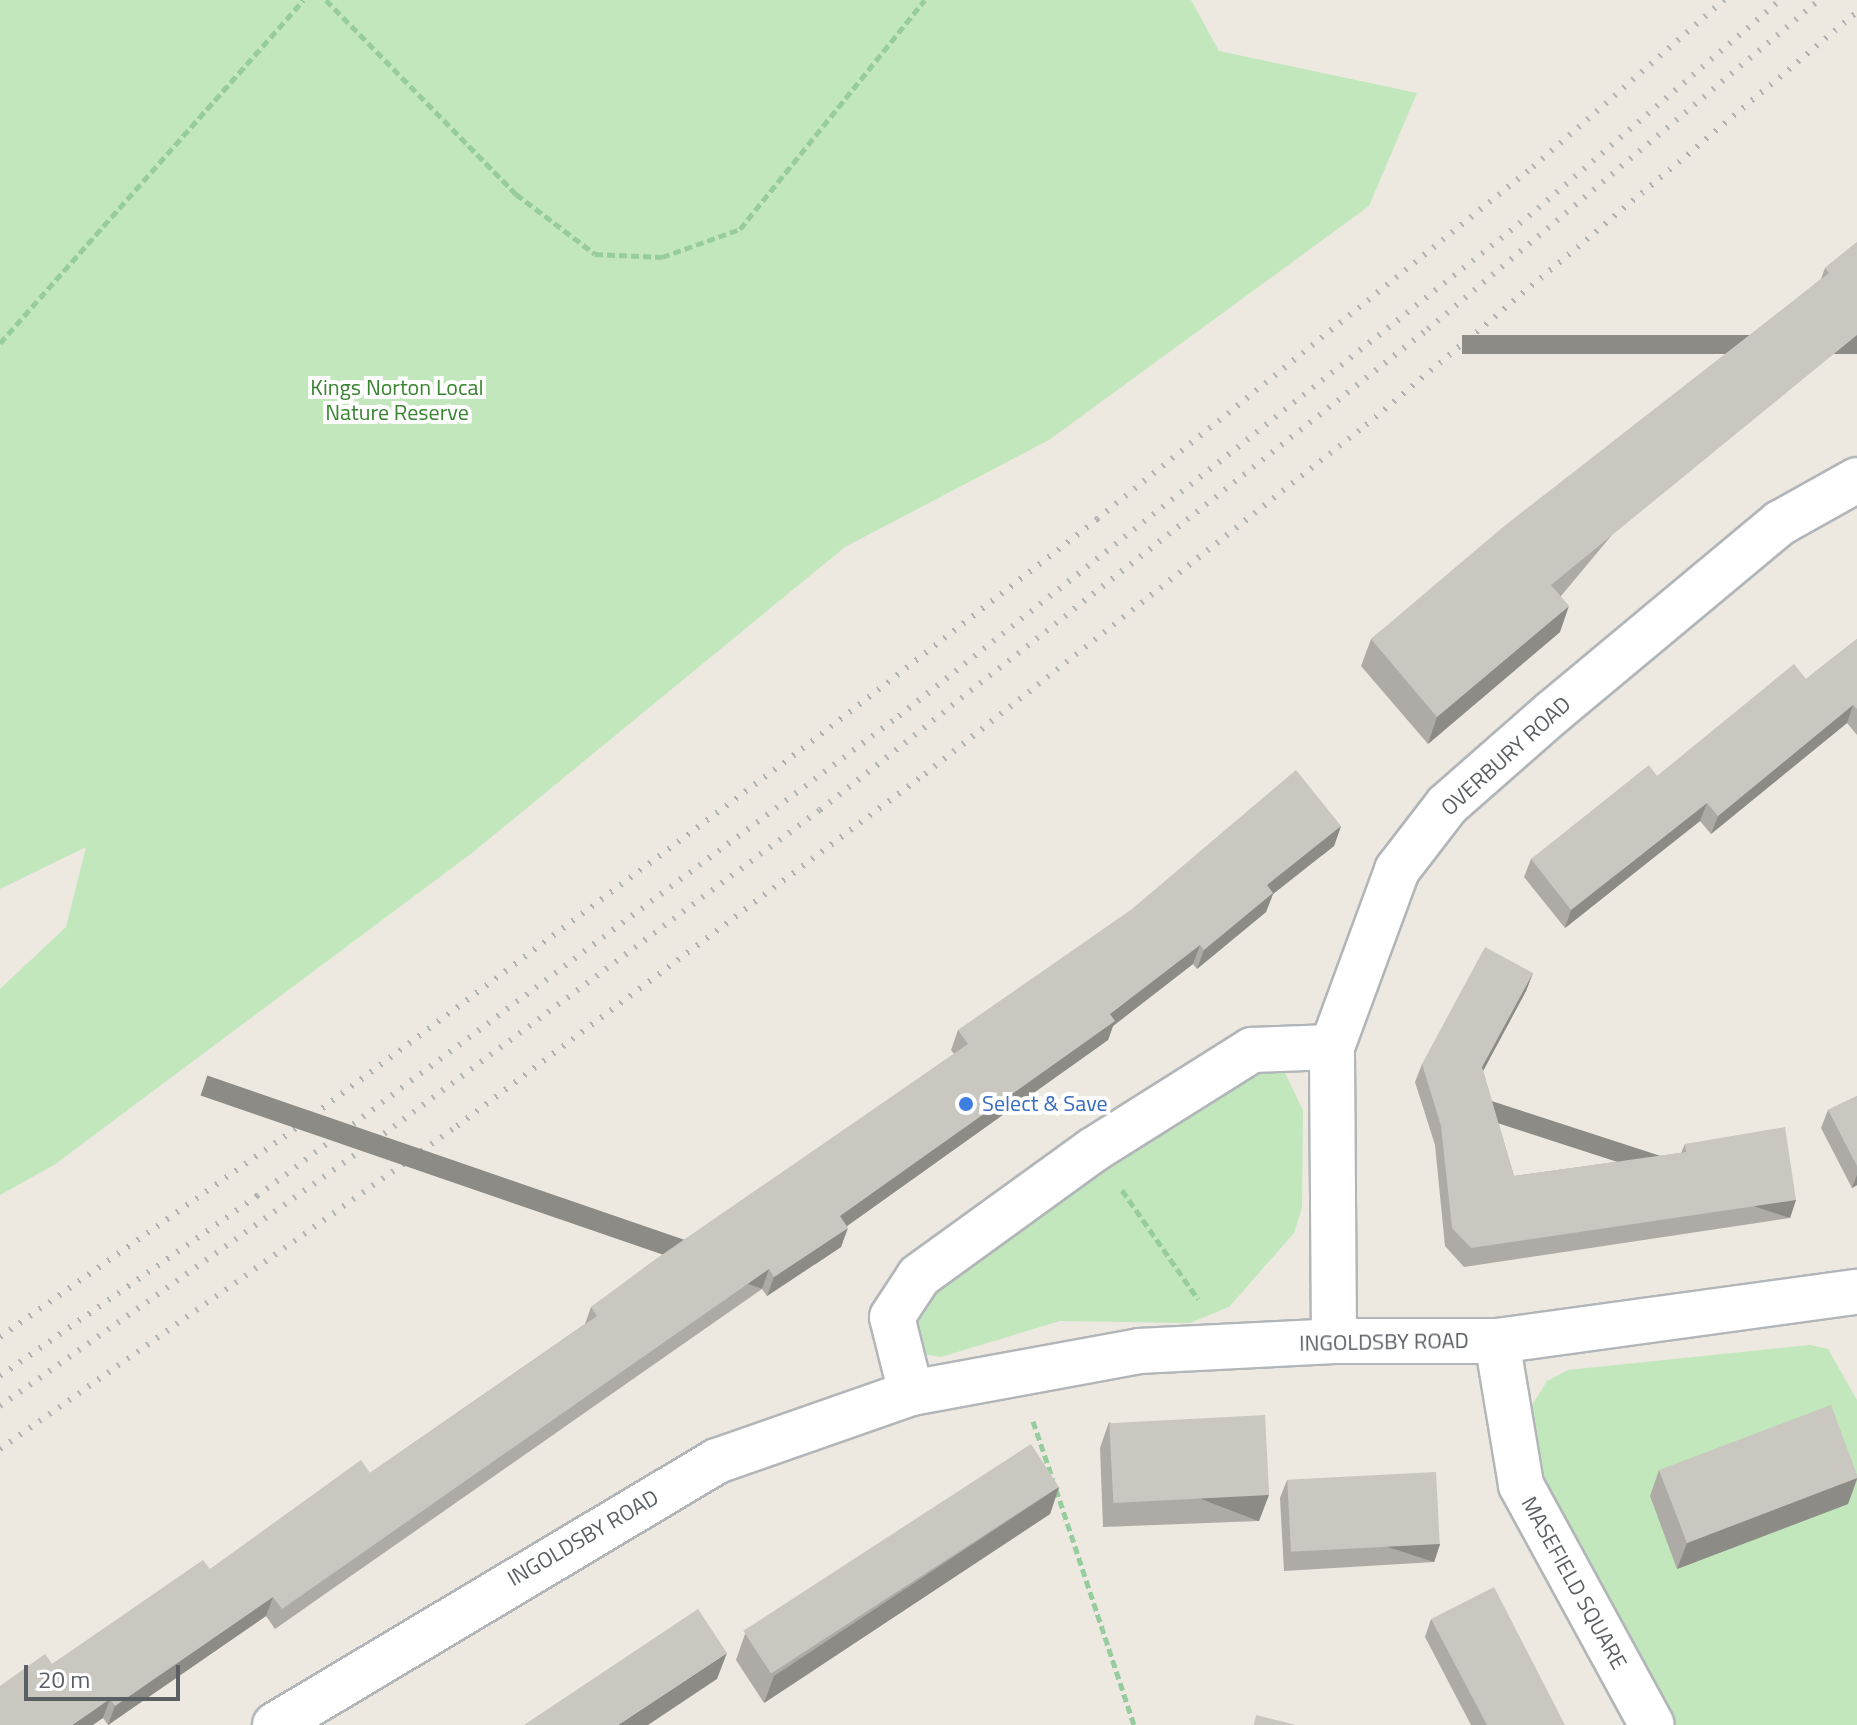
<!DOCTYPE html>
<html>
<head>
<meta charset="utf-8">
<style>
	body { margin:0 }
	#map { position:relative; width:1857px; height:1725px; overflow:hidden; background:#ede9e1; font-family:"Titillium Web",sans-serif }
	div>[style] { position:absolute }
	.green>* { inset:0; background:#c2e7bc }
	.path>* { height:5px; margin-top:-2.5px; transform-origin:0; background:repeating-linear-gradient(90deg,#97cd9e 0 8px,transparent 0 12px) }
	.roads { filter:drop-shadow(2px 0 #b2b6b9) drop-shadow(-2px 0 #b2b6b9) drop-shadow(0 2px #b2b6b9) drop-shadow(0 -2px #b2b6b9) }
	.minor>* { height:44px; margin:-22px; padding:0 22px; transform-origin:22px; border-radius:22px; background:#fff }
	.rail>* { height:6px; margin-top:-3px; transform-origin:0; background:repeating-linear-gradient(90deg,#b1b2b3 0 2px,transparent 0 12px) }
	.wall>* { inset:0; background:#aeaaa5 }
	.shaded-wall>* { inset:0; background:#8d8b86; transform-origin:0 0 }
	.building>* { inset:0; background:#cac6c0; transform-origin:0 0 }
	.dots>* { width:22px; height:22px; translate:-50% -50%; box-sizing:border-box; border:4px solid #fff; border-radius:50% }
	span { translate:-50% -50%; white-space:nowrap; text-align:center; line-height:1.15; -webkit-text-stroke:8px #fff; paint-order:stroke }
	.park-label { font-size:22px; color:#398430 }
	.street-label { font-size:22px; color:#5a5f63 }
	.shop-label { font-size:22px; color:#366cbe }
	.left { translate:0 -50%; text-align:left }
	.scale { position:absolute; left:24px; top:1665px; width:156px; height:36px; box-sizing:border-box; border:4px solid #5a5f63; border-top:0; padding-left:10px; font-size:24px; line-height:28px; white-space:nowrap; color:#5a5f63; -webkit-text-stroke:6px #fff; paint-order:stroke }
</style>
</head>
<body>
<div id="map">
	<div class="green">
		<i style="clip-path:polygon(0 0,1191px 0,1219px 51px,1417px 93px,1369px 206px,1049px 440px,845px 547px,472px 853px,54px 1165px,0 1195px,0 989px,66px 927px,86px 847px,0 889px)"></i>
		<i style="clip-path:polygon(1264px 1065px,1284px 1071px,1303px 1110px,1302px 1208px,1294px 1233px,1229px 1307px,1190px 1323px,1060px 1321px,941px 1357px,923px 1354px,915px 1323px,929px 1293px,1106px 1167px)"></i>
		<i style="clip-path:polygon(1810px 1345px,1828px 1349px,1857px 1400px,1857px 1725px,1660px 1725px,1534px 1487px,1526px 1415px,1547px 1381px,1568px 1370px)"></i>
	</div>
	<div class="path">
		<i style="left:326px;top:0;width:272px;rotate:45.6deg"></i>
		<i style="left:516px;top:194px;width:99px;rotate:37.2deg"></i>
		<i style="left:595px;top:254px;width:67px;rotate:2.6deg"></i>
		<i style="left:662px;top:257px;width:83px;rotate:-19.7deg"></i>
		<i style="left:740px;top:229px;width:294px;rotate:-51.1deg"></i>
		<i style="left:0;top:343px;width:458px;rotate:-48.5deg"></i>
		<i style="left:1122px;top:1190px;width:133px;rotate:55.1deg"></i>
		<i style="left:1033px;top:1421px;width:62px;rotate:71.3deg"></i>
		<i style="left:1056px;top:1489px;width:249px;rotate:71.7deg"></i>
	</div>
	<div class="roads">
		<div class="minor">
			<i style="left:1334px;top:1341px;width:294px;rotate:-90.4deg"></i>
			<i style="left:1332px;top:1047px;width:189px;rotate:-69.8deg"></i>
			<i style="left:1397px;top:870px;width:82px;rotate:-52.4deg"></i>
			<i style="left:1447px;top:805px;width:141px;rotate:-41.3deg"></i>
			<i style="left:1553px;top:712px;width:295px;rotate:-39.8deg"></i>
			<i style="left:1780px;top:523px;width:88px;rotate:-29.2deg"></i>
			<i style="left:1497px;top:1341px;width:146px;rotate:80.5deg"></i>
			<i style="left:1521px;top:1485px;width:273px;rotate:61.4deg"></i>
			<i style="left:911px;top:1393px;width:78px;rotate:-104deg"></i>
			<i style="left:892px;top:1317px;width:49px;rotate:-56.6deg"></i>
			<i style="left:919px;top:1276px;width:215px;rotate:-35.9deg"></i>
			<i style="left:1093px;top:1150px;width:188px;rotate:-32.2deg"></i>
			<i style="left:1252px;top:1050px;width:80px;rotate:-2.1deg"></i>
			<i style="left:275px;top:1725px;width:515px;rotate:-30.85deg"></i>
			<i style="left:717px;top:1461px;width:206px;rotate:-19.3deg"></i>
			<i style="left:911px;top:1393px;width:232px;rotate:-10.4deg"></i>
			<i style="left:1139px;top:1351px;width:195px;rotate:-2.9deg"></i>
			<i style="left:1334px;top:1341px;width:163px"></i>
			<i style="left:1497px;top:1341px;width:363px;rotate:-7.8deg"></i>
		</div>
	</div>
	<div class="rail">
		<i style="left:0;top:1337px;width:347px;rotate:-35.2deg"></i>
		<i style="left:284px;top:1137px;width:647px;rotate:-36.83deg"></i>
		<i style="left:802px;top:749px;width:374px;rotate:-37.9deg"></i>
		<i style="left:1097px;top:519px;width:560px;rotate:-38.92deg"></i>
		<i style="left:1533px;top:167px;width:254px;rotate:-41.2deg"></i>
		<i style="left:0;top:1376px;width:314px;rotate:-35deg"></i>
		<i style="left:257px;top:1196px;width:802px;rotate:-36.78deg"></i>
		<i style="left:899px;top:716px;width:804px;rotate:-38.44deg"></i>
		<i style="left:1529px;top:216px;width:331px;rotate:-40.7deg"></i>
		<i style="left:0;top:1406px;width:447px;rotate:-35.3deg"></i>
		<i style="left:365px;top:1148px;width:567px;rotate:-36.61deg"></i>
		<i style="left:820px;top:810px;width:775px;rotate:-38.35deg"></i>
		<i style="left:1428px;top:329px;width:511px;rotate:-40.08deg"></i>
		<i style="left:0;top:1449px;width:560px;rotate:-35.25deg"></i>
		<i style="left:457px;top:1126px;width:586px;rotate:-36.95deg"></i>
		<i style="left:925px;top:774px;width:562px;rotate:-38.36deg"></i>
		<i style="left:1366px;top:425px;width:642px;rotate:-40.07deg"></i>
	</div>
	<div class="wall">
		<i style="clip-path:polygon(1857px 242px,1561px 596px,1560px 632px,1428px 744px,1361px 666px,1371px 639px,1821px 279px,1825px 268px)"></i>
		<i style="clip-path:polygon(1857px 639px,1857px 735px,1847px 723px,1711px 834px,1700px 821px,1565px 928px,1524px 877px,1531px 859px,1806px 679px)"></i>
		<i style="clip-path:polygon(1341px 826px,1334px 846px,1273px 894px,1266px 912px,1197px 969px,1193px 964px,1113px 1026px,1108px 1040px,847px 1226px,841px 1247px,767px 1296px,762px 1289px,275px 1629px,266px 1616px,108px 1725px,103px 1718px,52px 1664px,370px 1473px,585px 1324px,591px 1307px,954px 1054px,951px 1050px,958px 1030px)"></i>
		<i style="clip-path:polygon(1533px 973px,1526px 991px,1483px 1071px,1514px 1176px,1681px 1153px,1685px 1144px,1790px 1218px,1464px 1267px,1445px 1246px,1435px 1145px,1415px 1082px,1422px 1064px)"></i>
		<i style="clip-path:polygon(1857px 1096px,1857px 1185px,1852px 1188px,1821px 1128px,1828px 1110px)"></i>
		<i style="clip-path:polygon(1109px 1422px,1259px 1521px,1103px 1527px,1100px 1448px)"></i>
		<i style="clip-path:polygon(1659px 1470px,1857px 1475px,1857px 1480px,1848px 1504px,1677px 1569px,1650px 1496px)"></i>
		<i style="clip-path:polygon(1287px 1480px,1440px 1544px,1434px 1562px,1284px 1571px,1280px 1498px)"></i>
		<i style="clip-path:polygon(1059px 1487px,1050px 1514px,764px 1703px,736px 1660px,745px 1634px)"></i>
		<i style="clip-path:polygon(1431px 1619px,1565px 1725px,1471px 1725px,1425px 1637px)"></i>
	</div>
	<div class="shaded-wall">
		<i style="left:1857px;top:335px;width:19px;height:395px;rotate:90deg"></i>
		<i style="clip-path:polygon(1569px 606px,1560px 632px,1428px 744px,1437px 717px)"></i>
		<i style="clip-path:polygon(1853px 705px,1847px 723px,1711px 834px,1718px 816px)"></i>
		<i style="clip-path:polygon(1707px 803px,1700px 821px,1565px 928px,1571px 910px)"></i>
		<i style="clip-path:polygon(1341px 826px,1334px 846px,1273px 894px,1266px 912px,1197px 969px,1204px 950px,1267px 885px)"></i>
		<i style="clip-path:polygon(1200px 945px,1193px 964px,1113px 1026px,1108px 1040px,833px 1236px,840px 1216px,1110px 1014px)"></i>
		<i style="clip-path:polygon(1533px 973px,1526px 991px,1475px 1086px,1482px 1067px)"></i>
		<i style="clip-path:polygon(1857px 1175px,1857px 1185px,1852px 1188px)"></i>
		<i style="left:1796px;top:1200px;width:19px;height:329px;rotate:108deg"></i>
		<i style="clip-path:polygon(848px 1228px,841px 1247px,767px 1296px,774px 1277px)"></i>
		<i style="left:769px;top:1269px;width:21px;height:594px;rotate:109deg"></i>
		<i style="clip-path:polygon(1857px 1478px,1848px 1504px,1677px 1569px,1687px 1543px)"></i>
		<i style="clip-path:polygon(1059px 1487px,1050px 1514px,764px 1703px,774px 1676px)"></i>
		<i style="left:1269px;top:1495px;width:28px;height:156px;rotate:111deg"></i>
		<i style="left:1440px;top:1544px;width:19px;height:150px;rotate:108deg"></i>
		<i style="clip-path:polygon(273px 1597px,266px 1616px,108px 1725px,115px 1706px)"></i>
		<i style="clip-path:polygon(727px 1653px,717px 1679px,648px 1725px,618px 1725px)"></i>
		<i style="clip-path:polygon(110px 1699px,103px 1718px,93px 1725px,72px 1725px)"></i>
	</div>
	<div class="building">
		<i style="clip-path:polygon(1857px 242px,1857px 335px,1551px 585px,1569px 606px,1437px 717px,1371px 639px,1503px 527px,1829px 273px,1825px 268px)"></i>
		<i style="clip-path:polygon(1857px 639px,1857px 709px,1853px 705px,1718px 816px,1707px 803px,1571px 910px,1531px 859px,1649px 765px,1657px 776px,1794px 664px,1806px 679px)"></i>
		<i style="clip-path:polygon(1296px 770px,1341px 826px,1267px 885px,1273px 893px,1204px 950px,1200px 945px,1110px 1014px,1115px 1021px,840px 1216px,848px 1228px,774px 1277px,769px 1269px,282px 1609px,273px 1597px,115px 1706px,110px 1699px,72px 1725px,0 1725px,0 1686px,45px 1654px,52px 1664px,203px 1560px,210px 1569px,361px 1460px,370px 1473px,597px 1316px,591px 1307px,653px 1261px,968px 1044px,958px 1030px,1132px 909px)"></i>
		<i style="clip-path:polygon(1485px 947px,1533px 973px,1482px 1067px,1514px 1176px,1686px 1152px,1685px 1144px,1785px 1127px,1796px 1200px,1471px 1248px,1452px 1228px,1441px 1126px,1422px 1064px)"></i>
		<i style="clip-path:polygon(1857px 1096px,1857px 1166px,1828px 1110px)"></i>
		<i style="clip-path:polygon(1831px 1405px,1857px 1475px,1857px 1478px,1687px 1543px,1659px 1470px)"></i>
		<i style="left:1265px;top:1415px;width:80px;height:156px;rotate:87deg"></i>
		<i style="left:1031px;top:1444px;width:51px;height:343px;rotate:57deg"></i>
		<i style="left:1436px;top:1472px;width:72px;height:149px;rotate:87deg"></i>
		<i style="clip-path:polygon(1494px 1587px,1565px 1725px,1487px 1725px,1431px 1619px)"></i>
		<i style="clip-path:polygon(698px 1609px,727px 1653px,618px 1725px,524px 1725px)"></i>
		<i style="clip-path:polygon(1256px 1715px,1296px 1725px,1254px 1725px)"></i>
	</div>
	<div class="dots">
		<i style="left:966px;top:1104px;background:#3f7fe0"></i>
	</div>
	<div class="park-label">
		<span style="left:397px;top:400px">Kings Norton Local<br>Nature Reserve</span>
	</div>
	<div class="street-label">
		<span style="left:1506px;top:756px;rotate:-42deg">OVERBURY ROAD</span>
		<span style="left:1384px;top:1342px;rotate:-1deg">INGOLDSBY ROAD</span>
		<span style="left:583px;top:1538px;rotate:-30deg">INGOLDSBY ROAD</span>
		<span style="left:1574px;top:1583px;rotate:61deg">MASEFIELD SQUARE</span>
	</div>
	<div class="shop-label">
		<span class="left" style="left:982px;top:1104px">Select &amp; Save</span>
	</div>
	<div class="scale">20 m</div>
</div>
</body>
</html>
